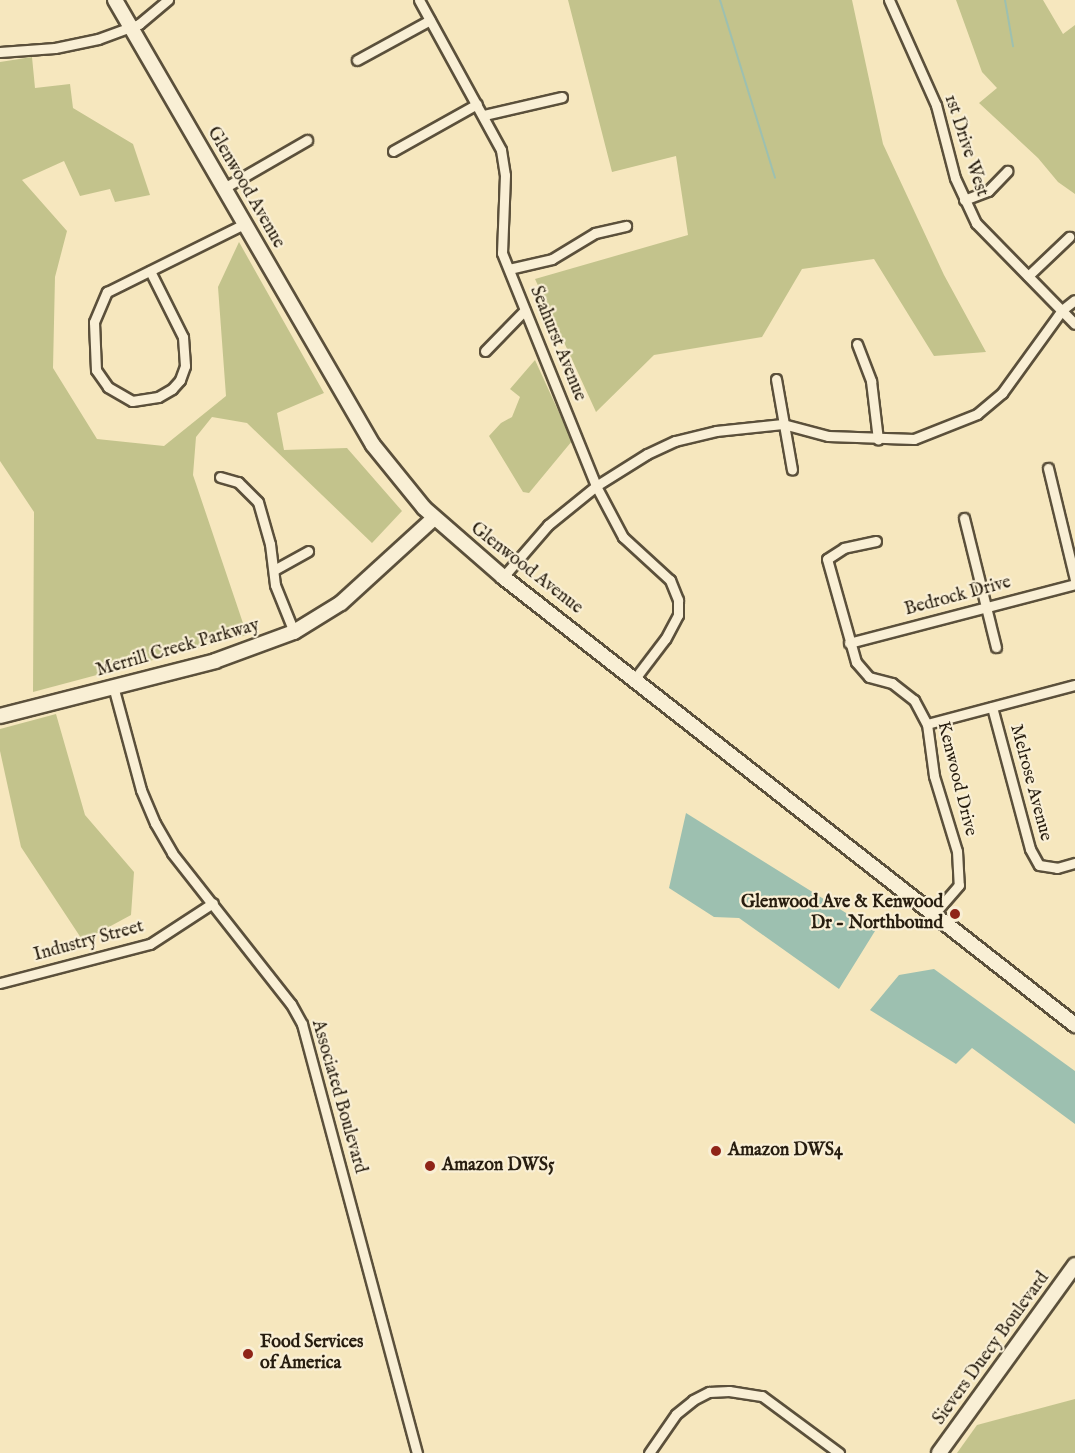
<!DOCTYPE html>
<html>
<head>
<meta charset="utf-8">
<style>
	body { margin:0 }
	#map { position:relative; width:1075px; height:1453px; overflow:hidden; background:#f6e7be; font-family:"IM FELL English",serif }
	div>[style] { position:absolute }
	.green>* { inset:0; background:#c3c38c }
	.water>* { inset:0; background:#9dc0b0 }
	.stream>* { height:2px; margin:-1px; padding:0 1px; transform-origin:1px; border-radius:1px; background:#9dc0b0 }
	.roads { filter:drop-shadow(2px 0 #5b503b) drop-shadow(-2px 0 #5b503b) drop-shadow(0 2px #5b503b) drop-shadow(0 -2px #5b503b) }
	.street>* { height:9px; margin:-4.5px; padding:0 4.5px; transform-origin:4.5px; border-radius:4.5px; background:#f9efd5 }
	.secondary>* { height:14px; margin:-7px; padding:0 7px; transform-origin:7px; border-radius:7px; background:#f9efd5 }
	.dots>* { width:16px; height:16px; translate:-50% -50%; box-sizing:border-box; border:3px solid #f9efd5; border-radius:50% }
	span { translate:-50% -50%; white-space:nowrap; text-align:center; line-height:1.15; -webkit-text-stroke:4.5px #f9efd5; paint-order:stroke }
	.street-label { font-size:18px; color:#271d0f }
	.poi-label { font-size:18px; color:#271d0f; font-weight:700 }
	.right { translate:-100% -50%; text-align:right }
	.left { translate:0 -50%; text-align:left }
</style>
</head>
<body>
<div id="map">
	<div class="green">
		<i style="clip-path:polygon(568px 0,852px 0,883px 144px,944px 275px,986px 352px,934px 356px,874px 259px,802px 269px,762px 337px,654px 355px,596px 412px,535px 279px,688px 235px,676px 156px,612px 172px)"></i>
		<i style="clip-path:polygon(956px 0,1043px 0,1063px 34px,1075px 25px,1075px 194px,1058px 182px,1038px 158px,979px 103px,997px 88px,982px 72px)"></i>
		<i style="clip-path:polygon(32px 57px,35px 88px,70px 84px,73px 108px,133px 144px,150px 195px,115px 202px,110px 189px,80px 196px,64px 161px,22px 180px,67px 231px,55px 277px,53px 368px,97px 439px,164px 446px,226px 396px,218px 287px,239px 242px,324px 393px,277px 413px,284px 450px,347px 448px,402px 511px,372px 543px,247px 423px,212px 417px,196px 437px,193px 475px,247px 635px,33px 692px,34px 512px,0 461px,0 62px)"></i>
		<i style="clip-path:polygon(535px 360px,572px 441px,529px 493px,523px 492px,489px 436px,501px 423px,512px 417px,520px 397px,510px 389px)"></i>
		<i style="clip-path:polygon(56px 714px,85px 815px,134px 872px,131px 915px,83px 941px,21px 847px,0 751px,0 729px)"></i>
		<i style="clip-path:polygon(1075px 1399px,1075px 1453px,957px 1453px,977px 1425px)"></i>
	</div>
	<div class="water">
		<i style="clip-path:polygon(686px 813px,875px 931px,839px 989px,739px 918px,714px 917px,669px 888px)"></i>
		<i style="clip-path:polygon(934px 969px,1075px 1071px,1075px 1124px,972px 1048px,956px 1064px,870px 1010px,899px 975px)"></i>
	</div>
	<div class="stream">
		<i style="left:720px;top:0;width:186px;rotate:72.8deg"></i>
		<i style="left:1005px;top:0;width:47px;rotate:80.1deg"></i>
	</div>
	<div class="roads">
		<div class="street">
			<i style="left:419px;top:0;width:171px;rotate:61.3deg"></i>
			<i style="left:501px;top:150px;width:25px;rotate:81deg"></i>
			<i style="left:505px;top:175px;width:78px;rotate:92.2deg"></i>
			<i style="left:502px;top:253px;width:251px;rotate:68deg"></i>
			<i style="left:596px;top:486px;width:58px;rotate:62.1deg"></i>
			<i style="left:623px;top:537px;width:64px;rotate:42.5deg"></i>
			<i style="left:670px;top:580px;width:22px;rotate:68deg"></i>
			<i style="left:678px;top:600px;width:15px;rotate:90deg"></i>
			<i style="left:678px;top:615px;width:27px;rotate:118deg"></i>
			<i style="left:665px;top:639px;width:48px;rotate:127.3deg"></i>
			<i style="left:889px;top:0;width:115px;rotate:65.9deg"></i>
			<i style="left:936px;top:105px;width:75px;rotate:75.4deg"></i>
			<i style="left:955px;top:178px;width:50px;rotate:65deg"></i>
			<i style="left:976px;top:223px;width:141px;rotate:45.6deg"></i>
			<i style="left:0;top:52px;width:55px;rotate:-4.2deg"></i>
			<i style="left:55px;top:48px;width:44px;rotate:-11.8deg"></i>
			<i style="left:98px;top:39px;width:44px;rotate:-20.1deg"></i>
			<i style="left:139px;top:24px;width:38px;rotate:-40deg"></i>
			<i style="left:357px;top:60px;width:83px;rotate:-28.7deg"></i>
			<i style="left:484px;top:115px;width:80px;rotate:-13deg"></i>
			<i style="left:393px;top:151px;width:96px;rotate:-29.2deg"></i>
			<i style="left:224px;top:188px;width:96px;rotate:-30deg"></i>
			<i style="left:964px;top:200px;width:26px;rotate:-21deg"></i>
			<i style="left:988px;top:191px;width:28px;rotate:-46deg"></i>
			<i style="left:509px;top:269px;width:44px;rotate:-13.1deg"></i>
			<i style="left:552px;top:259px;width:50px;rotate:-31.2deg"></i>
			<i style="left:595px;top:233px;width:32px;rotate:-13deg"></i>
			<i style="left:150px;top:271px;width:74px;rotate:63.4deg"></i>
			<i style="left:183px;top:337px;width:29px;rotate:86deg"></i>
			<i style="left:185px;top:366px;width:15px;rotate:110deg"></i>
			<i style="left:180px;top:380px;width:12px;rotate:132deg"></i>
			<i style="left:172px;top:389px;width:16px;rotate:150deg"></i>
			<i style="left:158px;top:397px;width:26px;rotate:171deg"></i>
			<i style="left:132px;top:401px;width:28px;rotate:-150deg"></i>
			<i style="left:108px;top:387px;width:21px;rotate:-125deg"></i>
			<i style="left:96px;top:370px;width:48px;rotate:-92.4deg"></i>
			<i style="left:94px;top:322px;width:33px;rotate:-67deg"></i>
			<i style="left:107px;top:292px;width:153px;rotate:-26.4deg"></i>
			<i style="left:1028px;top:276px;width:57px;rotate:-43.6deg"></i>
			<i style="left:857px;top:344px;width:40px;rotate:69deg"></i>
			<i style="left:871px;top:381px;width:59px;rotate:83.2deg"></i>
			<i style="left:485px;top:351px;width:57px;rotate:-45.7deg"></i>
			<i style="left:776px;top:379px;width:92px;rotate:80deg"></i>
			<i style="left:1048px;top:468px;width:115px;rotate:76.4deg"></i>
			<i style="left:220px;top:477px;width:19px;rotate:16deg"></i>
			<i style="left:238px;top:482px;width:28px;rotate:45deg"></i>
			<i style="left:258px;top:502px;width:44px;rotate:74.1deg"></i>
			<i style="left:270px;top:544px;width:41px;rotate:83deg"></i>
			<i style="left:275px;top:585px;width:51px;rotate:68deg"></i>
			<i style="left:964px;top:518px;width:133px;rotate:76.1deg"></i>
			<i style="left:876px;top:541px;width:33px;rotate:168deg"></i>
			<i style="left:844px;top:548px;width:20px;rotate:147deg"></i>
			<i style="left:827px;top:559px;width:107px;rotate:74.3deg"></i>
			<i style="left:856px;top:662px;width:20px;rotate:49deg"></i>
			<i style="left:869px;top:677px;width:24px;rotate:15deg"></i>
			<i style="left:892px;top:683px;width:28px;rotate:38deg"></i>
			<i style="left:914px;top:700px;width:27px;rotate:62deg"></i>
			<i style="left:927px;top:724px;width:52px;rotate:82.3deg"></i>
			<i style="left:934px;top:776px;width:78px;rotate:73deg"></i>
			<i style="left:957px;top:851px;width:34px;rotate:87deg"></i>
			<i style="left:959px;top:885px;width:38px;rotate:131deg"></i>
			<i style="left:274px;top:570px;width:39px;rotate:-29deg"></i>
			<i style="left:503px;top:577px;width:69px;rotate:-49.1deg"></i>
			<i style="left:548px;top:525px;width:62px;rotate:-39.1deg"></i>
			<i style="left:596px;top:486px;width:60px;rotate:-32.1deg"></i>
			<i style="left:647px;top:454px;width:31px;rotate:-25deg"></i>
			<i style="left:675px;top:441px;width:42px;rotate:-13.7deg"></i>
			<i style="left:716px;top:431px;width:67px;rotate:-6deg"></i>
			<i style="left:783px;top:424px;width:47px;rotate:14.9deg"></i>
			<i style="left:828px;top:436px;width:86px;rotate:2deg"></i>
			<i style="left:914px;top:439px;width:68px;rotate:-21.6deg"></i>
			<i style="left:977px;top:414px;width:33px;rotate:-40deg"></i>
			<i style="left:1002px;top:393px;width:102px;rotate:-54.1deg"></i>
			<i style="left:1062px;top:310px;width:16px;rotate:-38deg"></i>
			<i style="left:849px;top:643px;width:234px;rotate:-14.6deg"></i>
			<i style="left:113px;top:686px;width:108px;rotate:74.9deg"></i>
			<i style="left:141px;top:790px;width:36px;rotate:67deg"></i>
			<i style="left:155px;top:823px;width:34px;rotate:60deg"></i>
			<i style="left:172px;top:853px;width:192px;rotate:51.8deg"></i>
			<i style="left:291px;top:1004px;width:23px;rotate:61deg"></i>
			<i style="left:302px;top:1024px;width:444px;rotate:75deg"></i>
			<i style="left:992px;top:707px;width:147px;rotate:75deg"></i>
			<i style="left:1030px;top:849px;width:18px;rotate:61deg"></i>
			<i style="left:1039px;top:865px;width:18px;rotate:9deg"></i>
			<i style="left:1057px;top:868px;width:19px;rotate:-16deg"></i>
			<i style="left:927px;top:724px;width:153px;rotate:-14.8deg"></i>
			<i style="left:0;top:983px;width:155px;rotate:-14.6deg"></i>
			<i style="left:150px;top:944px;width:75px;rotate:-33.1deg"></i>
			<i style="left:649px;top:1453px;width:47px;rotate:-55.3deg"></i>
			<i style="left:676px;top:1414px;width:22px;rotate:-39deg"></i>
			<i style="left:693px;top:1400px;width:18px;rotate:-27deg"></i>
			<i style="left:709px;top:1392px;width:20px;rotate:-3deg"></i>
			<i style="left:729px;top:1391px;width:33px;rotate:9deg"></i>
			<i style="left:762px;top:1396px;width:96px;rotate:36.5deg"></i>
		</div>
		<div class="secondary">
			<i style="left:115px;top:0;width:514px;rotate:59.9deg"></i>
			<i style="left:373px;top:445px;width:81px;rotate:51deg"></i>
			<i style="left:424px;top:508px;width:105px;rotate:41.1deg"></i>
			<i style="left:503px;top:577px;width:727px;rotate:38.07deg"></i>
			<i style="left:0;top:716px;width:222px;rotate:-14.3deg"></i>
			<i style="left:215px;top:661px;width:84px;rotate:-20.2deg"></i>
			<i style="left:294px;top:632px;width:55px;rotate:-31.7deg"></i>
			<i style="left:341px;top:603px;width:126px;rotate:-42.4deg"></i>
			<i style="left:939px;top:1453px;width:232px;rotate:-54.1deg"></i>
		</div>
	</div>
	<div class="dots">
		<i style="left:955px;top:914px;background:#8f2418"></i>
		<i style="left:716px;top:1151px;background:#8f2418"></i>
		<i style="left:430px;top:1166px;background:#8f2418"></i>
		<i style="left:248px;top:1354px;background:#8f2418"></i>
	</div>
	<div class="street-label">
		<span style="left:965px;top:146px;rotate:72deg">1st Drive West</span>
		<span style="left:245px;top:188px;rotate:60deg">Glenwood Avenue</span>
		<span style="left:557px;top:344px;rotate:68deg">Seahurst Avenue</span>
		<span style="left:526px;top:569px;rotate:38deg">Glenwood Avenue</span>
		<span style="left:958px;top:597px;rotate:-15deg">Bedrock Drive</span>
		<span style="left:178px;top:649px;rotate:-16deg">Merrill Creek Parkway</span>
		<span style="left:956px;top:779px;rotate:76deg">Kenwood Drive</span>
		<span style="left:1030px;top:783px;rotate:75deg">Melrose Avenue</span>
		<span style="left:89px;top:942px;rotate:-15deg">Industry Street</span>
		<span style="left:338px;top:1097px;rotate:74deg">Associated Boulevard</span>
		<span style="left:992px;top:1349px;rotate:-54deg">Sievers Duecy Boulevard</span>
	</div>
	<div class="poi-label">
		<span class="right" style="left:943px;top:914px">Glenwood Ave &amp; Kenwood<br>Dr - Northbound</span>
		<span class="left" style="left:728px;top:1151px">Amazon DWS4</span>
		<span class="left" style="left:442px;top:1166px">Amazon DWS5</span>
		<span class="left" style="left:260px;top:1354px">Food Services<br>of America</span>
	</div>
</div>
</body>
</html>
